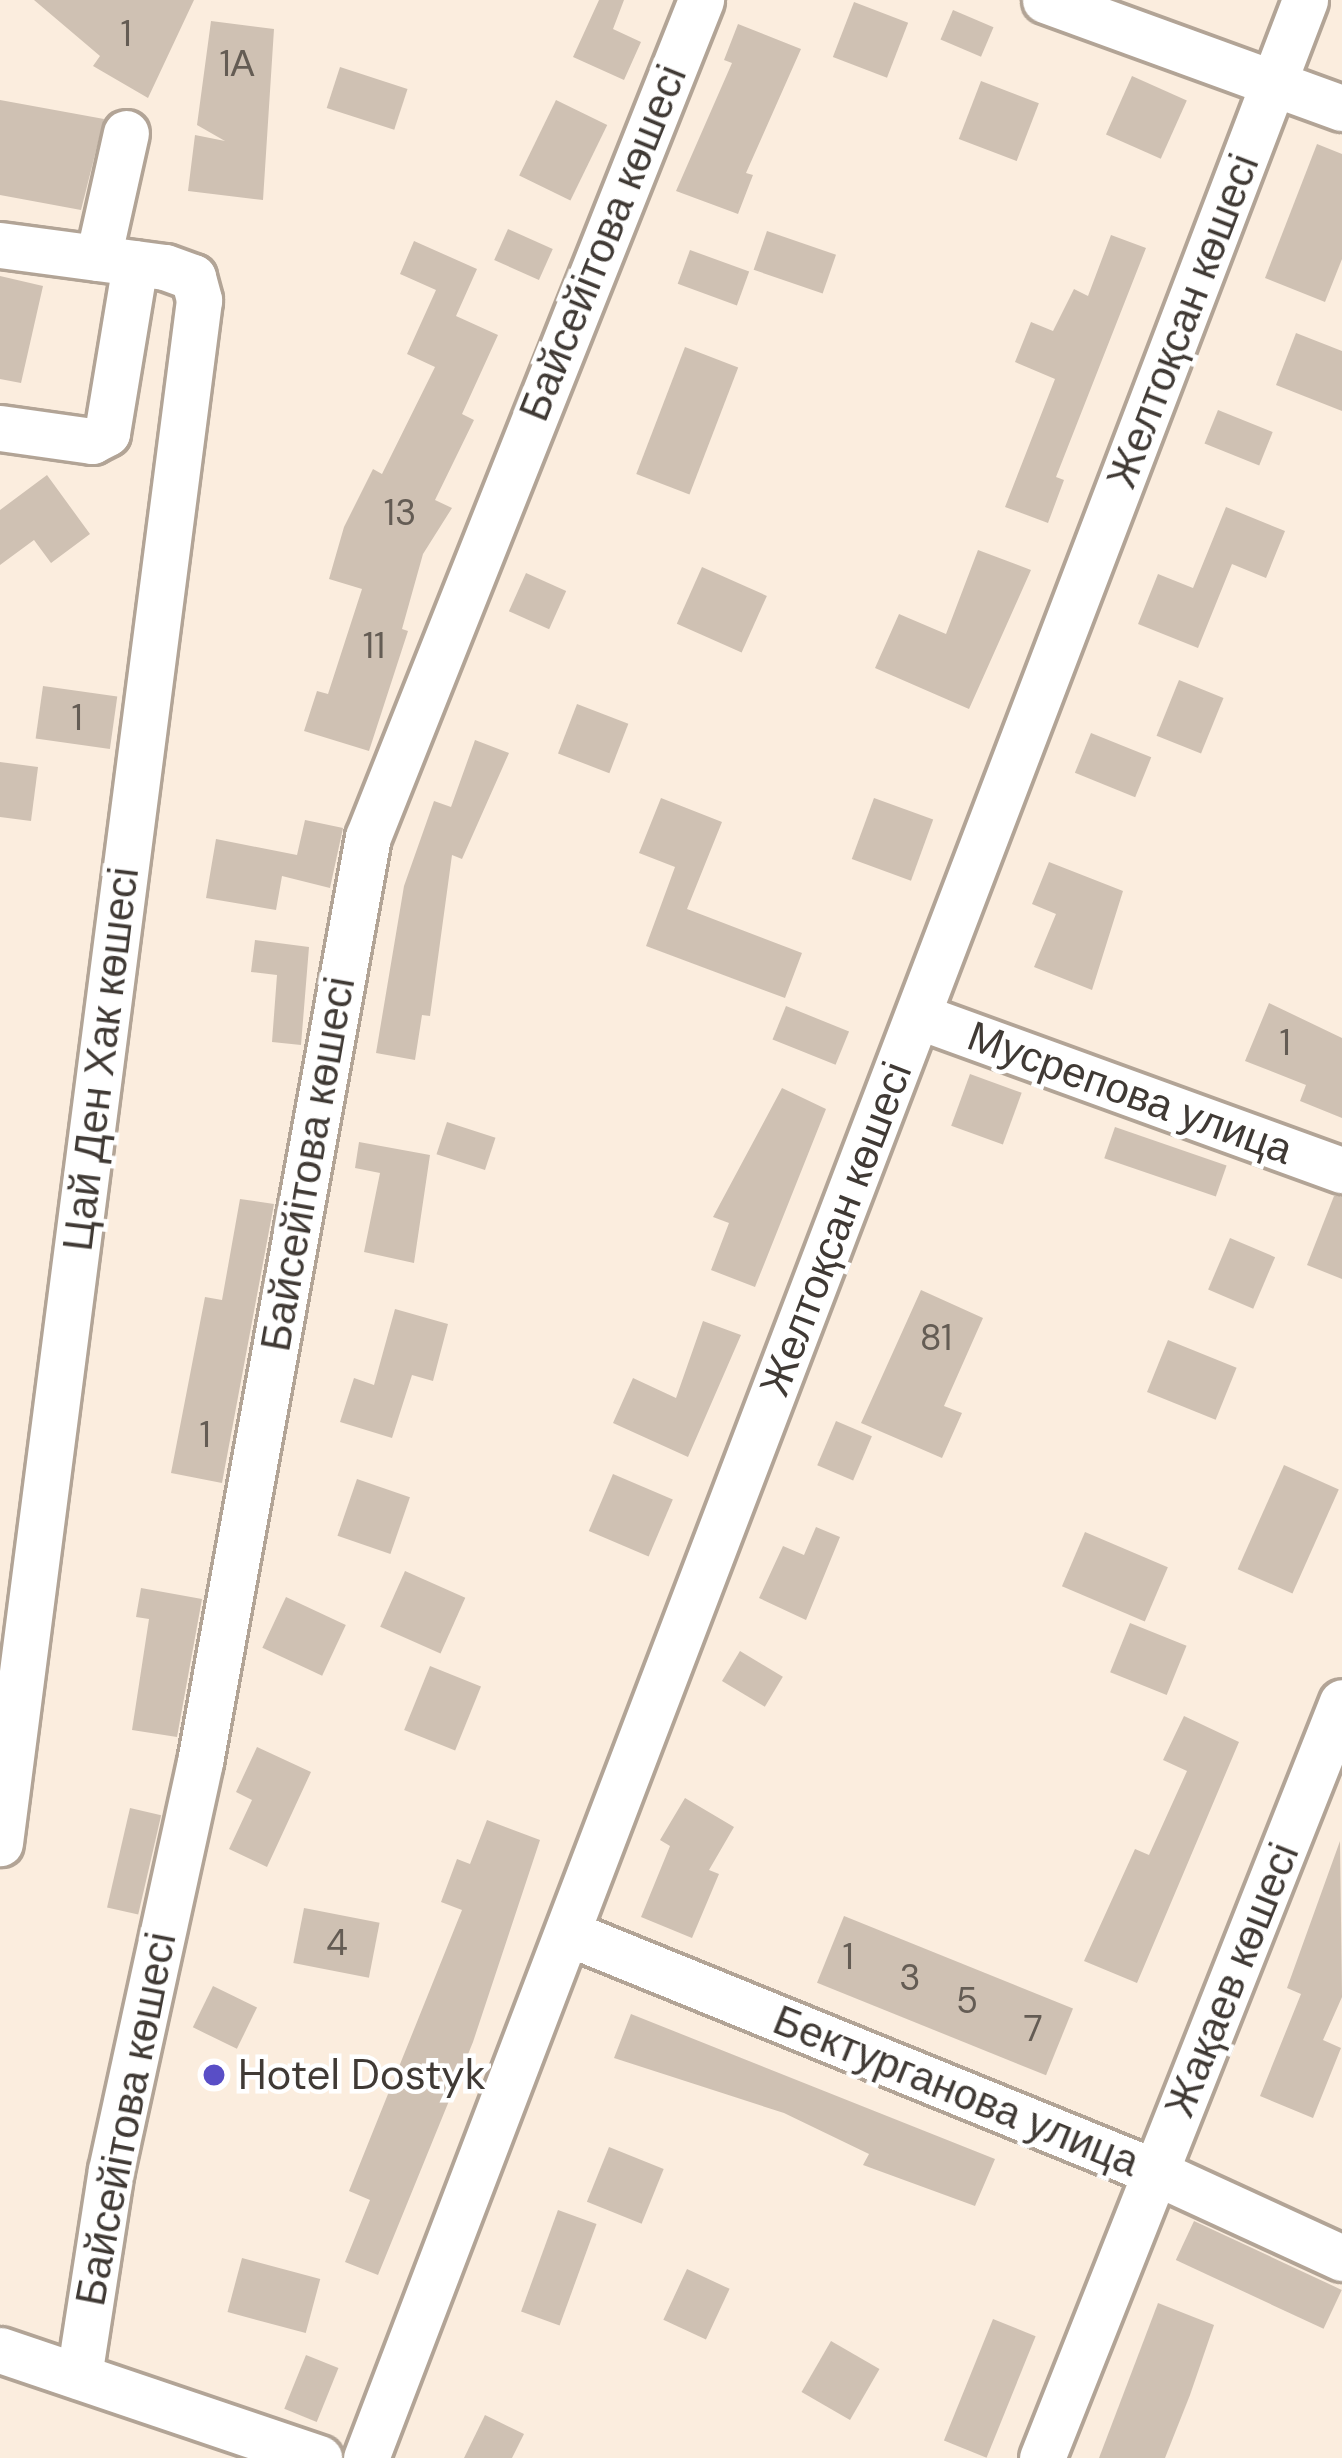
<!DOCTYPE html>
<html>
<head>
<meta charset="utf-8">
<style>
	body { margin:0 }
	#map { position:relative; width:1342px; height:2458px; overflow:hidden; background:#fbedde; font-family:"DM Sans",sans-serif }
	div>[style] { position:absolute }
	.building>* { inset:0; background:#cfc1b3; transform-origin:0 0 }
	.roads { filter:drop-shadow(3px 0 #b2a496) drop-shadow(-3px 0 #b2a496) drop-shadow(0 3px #b2a496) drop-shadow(0 -3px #b2a496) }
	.minor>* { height:45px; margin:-22.5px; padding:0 22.5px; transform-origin:22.5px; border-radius:22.5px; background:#fff }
	.dots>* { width:33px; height:33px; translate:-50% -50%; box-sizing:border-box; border:6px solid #fff; border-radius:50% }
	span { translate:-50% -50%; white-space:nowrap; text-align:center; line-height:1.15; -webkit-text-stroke:9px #fff; paint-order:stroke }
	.number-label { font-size:36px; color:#645c54 }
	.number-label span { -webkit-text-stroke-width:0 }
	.street-label { font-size:42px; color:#403a35 }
	.poi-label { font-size:42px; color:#403a35 }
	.left { translate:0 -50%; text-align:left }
</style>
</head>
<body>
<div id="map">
	<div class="building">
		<i style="clip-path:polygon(34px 0,194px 0,148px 98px,93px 66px,100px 56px)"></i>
		<i style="clip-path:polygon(599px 0,624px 0,613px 29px,641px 42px,624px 80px,573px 57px)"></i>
		<i style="left:854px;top:2px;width:58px;height:59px;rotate:21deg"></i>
		<i style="left:953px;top:10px;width:44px;height:32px;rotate:23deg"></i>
		<i style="clip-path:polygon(211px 21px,274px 29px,263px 200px,188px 191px,195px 135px,225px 141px,197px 125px)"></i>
		<i style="clip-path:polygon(738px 24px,801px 49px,746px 173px,753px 175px,738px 214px,676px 191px,732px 63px,724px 60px)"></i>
		<i style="left:340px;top:67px;width:71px;height:43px;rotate:18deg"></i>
		<i style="left:1132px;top:76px;width:60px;height:64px;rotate:24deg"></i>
		<i style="left:981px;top:81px;width:62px;height:62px;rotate:21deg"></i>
		<i style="clip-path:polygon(0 100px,104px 119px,81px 210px,0 195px)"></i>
		<i style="left:556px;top:100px;width:57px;height:84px;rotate:26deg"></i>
		<i style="clip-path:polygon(1317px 144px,1342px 154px,1342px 259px,1325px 302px,1265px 278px)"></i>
		<i style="left:508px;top:229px;width:49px;height:34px;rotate:24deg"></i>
		<i style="left:767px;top:231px;width:73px;height:41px;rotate:19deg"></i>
		<i style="clip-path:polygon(1111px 235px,1146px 248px,1056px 477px,1064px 480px,1048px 523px,1005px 507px,1055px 379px,1015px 362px,1031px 322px,1053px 331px,1074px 289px,1088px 296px)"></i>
		<i style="clip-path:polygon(414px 241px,477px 269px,456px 316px,498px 335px,462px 414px,474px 420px,435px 500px,452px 508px,423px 554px,402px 629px,408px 631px,369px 751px,304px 731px,317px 691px,328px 694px,362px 589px,329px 579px,344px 527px,373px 469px,382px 474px,435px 367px,407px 354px,436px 290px,400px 274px)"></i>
		<i style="left:690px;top:250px;width:63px;height:36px;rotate:20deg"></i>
		<i style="clip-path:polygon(0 276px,43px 286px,21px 383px,0 379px)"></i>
		<i style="clip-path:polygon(1296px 333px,1342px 351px,1342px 411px,1276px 385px)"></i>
		<i style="left:685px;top:347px;width:57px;height:136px;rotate:21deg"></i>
		<i style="left:1218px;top:410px;width:59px;height:36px;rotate:22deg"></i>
		<i style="clip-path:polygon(47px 475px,90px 534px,51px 563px,34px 540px,0 565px,0 510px)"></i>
		<i style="clip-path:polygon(1226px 507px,1285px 531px,1266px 578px,1232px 564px,1198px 648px,1138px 624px,1158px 574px,1193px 588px)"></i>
		<i style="clip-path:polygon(978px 550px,1031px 570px,969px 709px,875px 668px,899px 614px,946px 634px)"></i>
		<i style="left:702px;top:567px;width:71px;height:62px;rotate:24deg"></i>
		<i style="left:526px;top:573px;width:44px;height:42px;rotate:24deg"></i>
		<i style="left:1179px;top:680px;width:48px;height:60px;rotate:22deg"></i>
		<i style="left:43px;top:686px;width:75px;height:53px;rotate:8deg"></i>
		<i style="left:577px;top:704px;width:55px;height:53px;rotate:21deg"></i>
		<i style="left:1091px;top:733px;width:65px;height:43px;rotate:22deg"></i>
		<i style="clip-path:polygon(475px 740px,509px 753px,462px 859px,452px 855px,430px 1016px,422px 1015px,415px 1060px,376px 1053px,404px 886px,434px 801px,451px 807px)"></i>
		<i style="clip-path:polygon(0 762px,38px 767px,31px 821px,0 817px)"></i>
		<i style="clip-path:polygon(661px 798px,722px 822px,687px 909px,802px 953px,785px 998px,646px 946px,675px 867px,639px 853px)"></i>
		<i style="left:874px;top:798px;width:63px;height:65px;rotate:20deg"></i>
		<i style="clip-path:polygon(305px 820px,343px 828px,330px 888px,282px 876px,276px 910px,206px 898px,216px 839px,297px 855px)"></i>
		<i style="clip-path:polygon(1049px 862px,1123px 891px,1092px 990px,1034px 967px,1056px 914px,1032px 904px)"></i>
		<i style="clip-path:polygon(255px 940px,309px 947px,301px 1045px,272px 1042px,277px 975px,251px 972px)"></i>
		<i style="clip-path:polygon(1269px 1003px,1342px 1038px,1342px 1118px,1300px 1101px,1306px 1085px,1245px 1061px)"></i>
		<i style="left:786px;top:1006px;width:68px;height:36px;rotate:22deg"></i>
		<i style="left:970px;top:1074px;width:55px;height:55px;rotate:20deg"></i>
		<i style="clip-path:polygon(782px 1088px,826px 1109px,755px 1287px,711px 1270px,729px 1223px,713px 1217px)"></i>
		<i style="left:447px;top:1122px;width:51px;height:34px;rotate:18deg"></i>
		<i style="left:1115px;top:1127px;width:118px;height:33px;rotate:19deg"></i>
		<i style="clip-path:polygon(359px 1142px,430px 1155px,414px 1263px,364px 1252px,380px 1173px,355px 1168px)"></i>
		<i style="clip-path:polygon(1334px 1196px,1342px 1196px,1342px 1279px,1307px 1265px)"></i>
		<i style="clip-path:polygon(240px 1199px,274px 1204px,222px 1483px,171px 1473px,205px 1297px,222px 1300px)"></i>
		<i style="left:1230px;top:1238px;width:49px;height:56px;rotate:23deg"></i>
		<i style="clip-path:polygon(921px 1290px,983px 1318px,944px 1406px,962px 1413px,942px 1458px,861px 1423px)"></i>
		<i style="clip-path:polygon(395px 1309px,448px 1324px,433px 1381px,412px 1375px,392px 1438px,340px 1422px,354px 1378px,374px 1385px)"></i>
		<i style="clip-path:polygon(703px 1321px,741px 1335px,688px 1457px,613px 1423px,633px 1378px,676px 1398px)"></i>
		<i style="left:1168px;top:1340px;width:74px;height:56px;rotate:22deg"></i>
		<i style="left:836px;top:1421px;width:39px;height:48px;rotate:23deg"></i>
		<i style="left:1284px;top:1465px;width:60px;height:114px;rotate:24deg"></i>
		<i style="left:613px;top:1474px;width:65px;height:62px;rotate:23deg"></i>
		<i style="left:357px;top:1479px;width:56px;height:60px;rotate:19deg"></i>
		<i style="clip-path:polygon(816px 1527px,840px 1537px,806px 1620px,759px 1598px,783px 1546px,804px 1555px)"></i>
		<i style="left:1085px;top:1532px;width:90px;height:59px;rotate:23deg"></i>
		<i style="left:405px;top:1571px;width:66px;height:61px;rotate:24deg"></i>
		<i style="clip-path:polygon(141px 1588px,202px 1599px,177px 1737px,132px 1730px,149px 1619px,136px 1617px)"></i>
		<i style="left:286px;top:1597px;width:66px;height:56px;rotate:25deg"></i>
		<i style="left:1130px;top:1623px;width:61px;height:53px;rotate:22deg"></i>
		<i style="left:740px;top:1651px;width:50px;height:35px;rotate:31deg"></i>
		<i style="left:430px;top:1666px;width:55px;height:69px;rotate:22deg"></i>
		<i style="clip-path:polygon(1184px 1716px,1239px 1742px,1137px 1983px,1084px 1961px,1135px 1849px,1149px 1855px,1187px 1771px,1163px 1760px)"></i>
		<i style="clip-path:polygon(257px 1747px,311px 1772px,267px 1867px,229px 1849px,252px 1800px,236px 1792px)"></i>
		<i style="clip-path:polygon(685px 1798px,734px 1827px,709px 1870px,719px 1874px,692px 1938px,641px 1917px,670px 1846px,660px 1840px)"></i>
		<i style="left:130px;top:1808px;width:32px;height:102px;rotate:13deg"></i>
		<i style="clip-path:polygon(487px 1820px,540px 1840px,473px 2042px,378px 2275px,345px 2262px,370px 2200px,349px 2191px,462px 1910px,441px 1902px,457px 1859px,470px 1864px)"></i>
		<i style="clip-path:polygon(1340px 1841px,1342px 1997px,1323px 2040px,1341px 2048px,1313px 2118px,1260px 2096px,1301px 1994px,1287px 1988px)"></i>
		<i style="left:304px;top:1908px;width:77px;height:56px;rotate:11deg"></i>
		<i style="left:844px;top:1916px;width:247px;height:72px;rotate:22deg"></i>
		<i style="left:213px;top:1986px;width:49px;height:46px;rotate:26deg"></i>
		<i style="clip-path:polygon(631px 2014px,995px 2159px,975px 2206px,863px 2165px,869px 2154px,784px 2113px,614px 2058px)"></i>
		<i style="left:609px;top:2147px;width:59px;height:59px;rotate:22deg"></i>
		<i style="left:558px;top:2210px;width:41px;height:108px;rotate:20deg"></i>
		<i style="left:1194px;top:2221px;width:163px;height:43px;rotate:25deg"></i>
		<i style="left:242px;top:2258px;width:81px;height:56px;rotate:15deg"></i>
		<i style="left:687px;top:2269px;width:47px;height:56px;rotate:25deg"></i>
		<i style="clip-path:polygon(1158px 2303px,1214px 2325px,1190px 2395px,1165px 2458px,1099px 2458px)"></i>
		<i style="left:993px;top:2319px;width:46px;height:131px;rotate:22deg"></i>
		<i style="left:831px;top:2341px;width:56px;height:59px;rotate:30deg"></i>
		<i style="left:306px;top:2355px;width:35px;height:58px;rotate:22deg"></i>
		<i style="clip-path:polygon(485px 2415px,524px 2434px,512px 2458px,464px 2458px)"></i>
	</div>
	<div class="roads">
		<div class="minor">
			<i style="left:1045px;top:0;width:316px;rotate:20deg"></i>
			<i style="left:0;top:245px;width:166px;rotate:7.6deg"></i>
			<i style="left:165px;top:267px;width:30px;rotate:20deg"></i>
			<i style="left:193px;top:277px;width:24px;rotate:75deg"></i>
			<i style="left:199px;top:300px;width:1556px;rotate:97.35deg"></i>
			<i style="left:98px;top:258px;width:128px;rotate:-77.4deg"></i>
			<i style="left:0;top:428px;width:93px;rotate:8deg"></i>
			<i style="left:92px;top:441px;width:17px;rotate:-28deg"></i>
			<i style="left:107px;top:433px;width:172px;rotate:-80.6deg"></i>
			<i style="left:918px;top:1016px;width:451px;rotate:20deg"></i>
			<i style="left:568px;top:1933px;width:634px;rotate:22.15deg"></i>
			<i style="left:1155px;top:2172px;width:206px;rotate:24.7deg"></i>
			<i style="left:0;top:2350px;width:337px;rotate:18.7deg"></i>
			<i style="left:79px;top:2376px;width:208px;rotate:-81.2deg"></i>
			<i style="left:111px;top:2170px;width:418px;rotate:-77.7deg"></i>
			<i style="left:200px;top:1762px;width:940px;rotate:-79.71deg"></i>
			<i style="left:368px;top:837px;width:901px;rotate:-68.3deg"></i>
			<i style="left:366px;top:2458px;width:2631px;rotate:-69.09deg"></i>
			<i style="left:1042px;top:2458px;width:813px;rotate:-68.36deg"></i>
		</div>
	</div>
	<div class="dots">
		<i style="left:214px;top:2075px;background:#594ec6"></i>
	</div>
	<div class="number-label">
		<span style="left:126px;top:34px">1</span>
		<span style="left:237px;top:64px">1А</span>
		<span style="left:400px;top:513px">13</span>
		<span style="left:374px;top:646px">11</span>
		<span style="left:77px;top:718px">1</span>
		<span style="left:1285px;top:1043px">1</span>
		<span style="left:936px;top:1338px">81</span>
		<span style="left:205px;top:1435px">1</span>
		<span style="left:337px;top:1943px">4</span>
		<span style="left:848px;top:1957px">1</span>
		<span style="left:910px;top:1978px">3</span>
		<span style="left:967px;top:2001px">5</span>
		<span style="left:1033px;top:2029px">7</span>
	</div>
	<div class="street-label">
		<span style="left:603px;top:243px;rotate:-68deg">Байсейітова көшесі</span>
		<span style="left:1183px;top:321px;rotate:-69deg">Желтоқсан көшесі</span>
		<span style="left:101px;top:1059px;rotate:-83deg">Цай Ден Хак көшесі</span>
		<span style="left:1130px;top:1093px;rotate:20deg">Мусрепова улица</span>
		<span style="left:308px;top:1164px;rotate:-80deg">Байсейітова көшесі</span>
		<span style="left:836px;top:1229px;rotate:-69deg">Желтоқсан көшесі</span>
		<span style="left:1232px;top:1980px;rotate:-68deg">Жақаев көшесі</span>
		<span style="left:956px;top:2091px;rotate:22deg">Бектурганова улица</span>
		<span style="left:126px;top:2119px;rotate:-79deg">Байсейітова көшесі</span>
	</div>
	<div class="poi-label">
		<span class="left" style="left:238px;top:2075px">Hotel Dostyk</span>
	</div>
</div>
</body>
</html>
